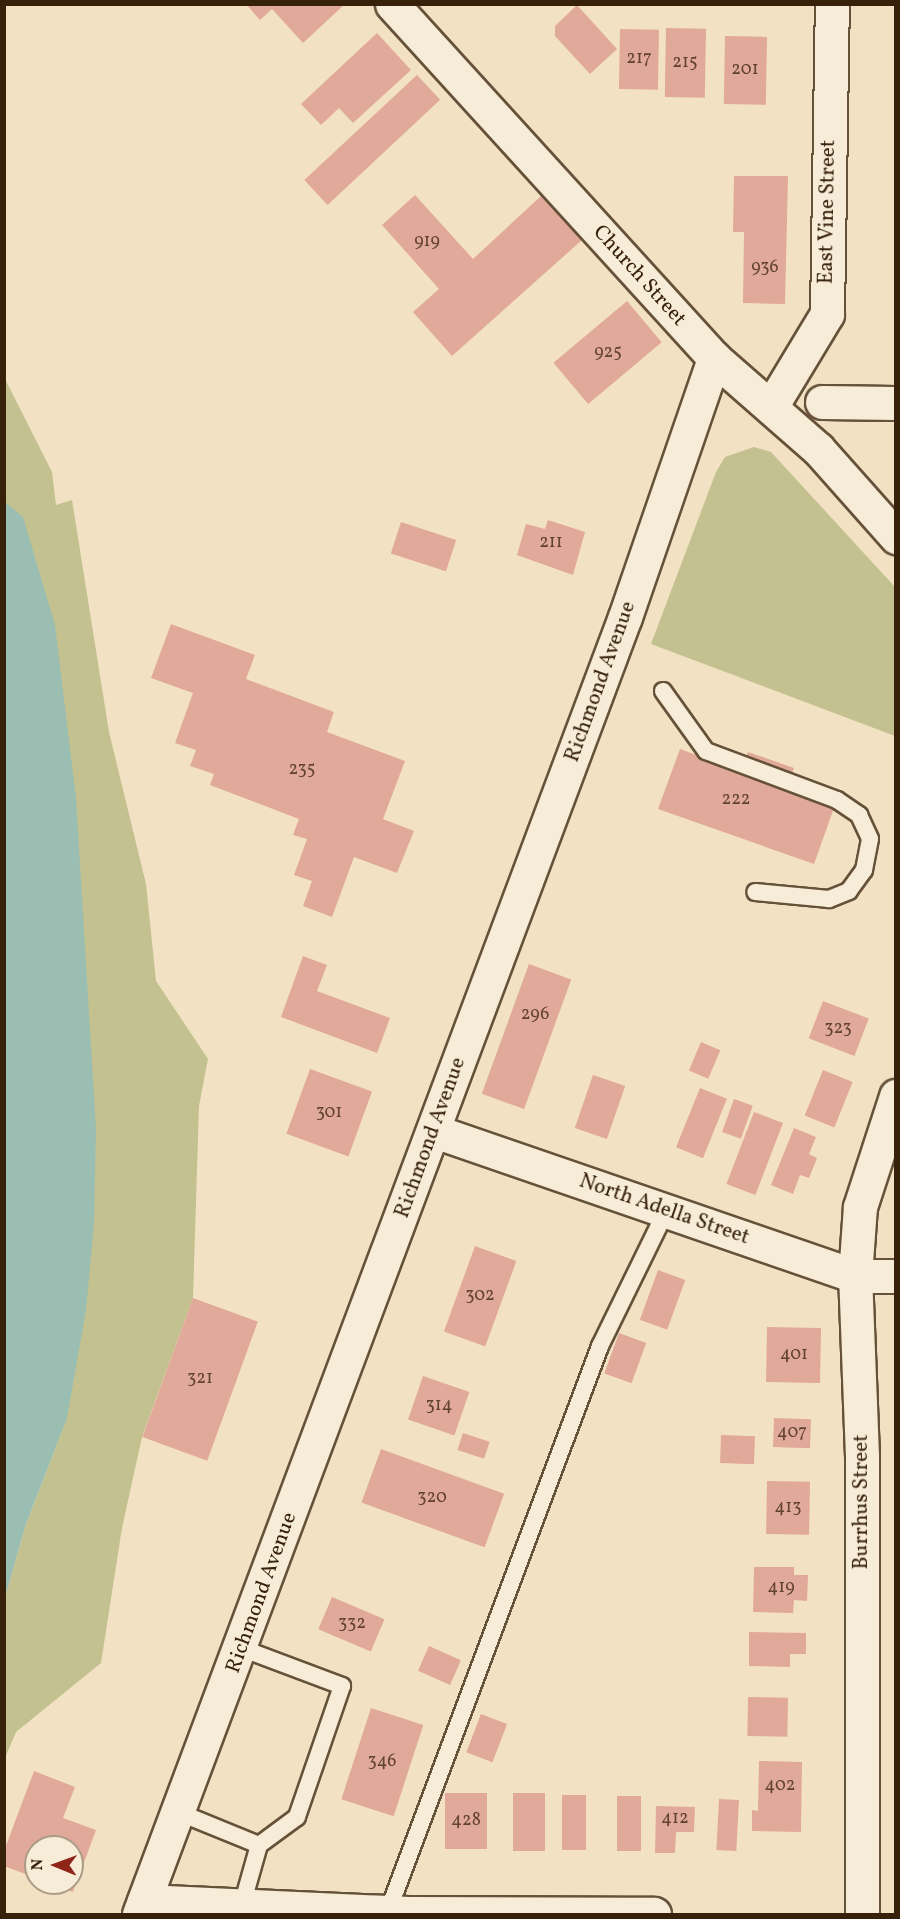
<!DOCTYPE html>
<html>
<head>
<meta charset="utf-8">
<style>
	body { margin:0 }
	#map { position:relative; width:900px; height:1919px; overflow:hidden; background:#f2e2c3; font-family:Vollkorn,serif }
	div>[style] { position:absolute }
	.green>* { inset:0; background:#c2c18f }
	.water>* { inset:0; background:#9bbeb3 }
	.building>* { inset:0; background:#e1a999; transform-origin:0 0 }
	.roads { filter:drop-shadow(2px 0 #665139) drop-shadow(-2px 0 #665139) drop-shadow(0 2px #665139) drop-shadow(0 -2px #665139) }
	.lane>* { height:16px; margin:-8px; padding:0 8px; transform-origin:8px; border-radius:8px; background:#f7ecd8 }
	.street>* { height:33px; margin:-16.5px; padding:0 16.5px; transform-origin:16.5px; border-radius:16.5px; background:#f7ecd8 }
	.secondary>* { height:33px; margin:-16.5px; padding:0 16.5px; transform-origin:16.5px; border-radius:16.5px; background:#f7ecd8 }
	span { translate:-50% -50%; white-space:nowrap; text-align:center; line-height:1.15; -webkit-text-stroke:4.5px #f7ecd8; paint-order:stroke }
	.number-label { font-size:18px; color:#62432e }
	.number-label span { -webkit-text-stroke-width:0 }
	.street-label { font-size:21px; color:#37210b }
	.frame { position:absolute; inset:0; border:6px solid #37210b; pointer-events:none }
	.north { position:absolute; left:24px; top:1835px; width:60px; height:60px; box-sizing:border-box; background:#f7ecd8; border:2px solid #aa9b86; border-radius:50%; rotate:271deg; font-size:16px; font-weight:700; line-height:24px; text-align:center; color:#37210b }
	.north::after { content:''; display:block; margin:auto; width:21px; height:27px; background:#8f2418; clip-path:polygon(50% 0,100% 100%,50% 72%,0 100%) }
</style>
</head>
<body>
<div id="map">
	<div class="green">
		<i style="clip-path:polygon(5px 379px,52px 472px,56px 505px,72px 500px,109px 732px,146px 884px,156px 981px,208px 1059px,199px 1106px,193px 1298px,142px 1437px,122px 1528px,101px 1663px,16px 1732px,5px 1758px,5px 1598px,25px 1527px,67px 1418px,5px 1570px)"></i>
		<i style="clip-path:polygon(754px 447px,771px 452px,895px 587px,895px 736px,651px 644px,716px 472px,725px 457px)"></i>
	</div>
	<div class="water">
		<i style="clip-path:polygon(5px 502px,23px 517px,55px 625px,76px 798px,96px 1129px,94px 1224px,86px 1310px,67px 1418px,25px 1527px,5px 1598px)"></i>
	</div>
	<div class="building">
		<i style="clip-path:polygon(246px 4px,345px 4px,303px 43px,272px 9px,260px 20px)"></i>
		<i style="clip-path:polygon(577px 5px,617px 49px,590px 74px,555px 36px,555px 26px)"></i>
		<i style="left:666px;top:28px;width:40px;height:69px;rotate:1deg"></i>
		<i style="left:620px;top:29px;width:39px;height:60px;rotate:1deg"></i>
		<i style="clip-path:polygon(377px 33px,411px 70px,353px 123px,339px 108px,321px 125px,301px 104px)"></i>
		<i style="left:725px;top:36px;width:42px;height:68px;rotate:1deg"></i>
		<i style="left:417px;top:75px;width:34px;height:154px;rotate:47deg"></i>
		<i style="clip-path:polygon(734px 176px,788px 176px,785px 304px,743px 303px,744px 232px,733px 232px)"></i>
		<i style="clip-path:polygon(415px 195px,473px 259px,541px 196px,582px 240px,452px 356px,413px 312px,439px 289px,382px 225px)"></i>
		<i style="left:627px;top:301px;width:54px;height:96px;rotate:50deg"></i>
		<i style="clip-path:polygon(548px 520px,585px 532px,573px 575px,517px 555px,526px 524px,545px 529px)"></i>
		<i style="left:401px;top:522px;width:58px;height:33px;rotate:18deg"></i>
		<i style="clip-path:polygon(171px 624px,255px 655px,246px 679px,334px 712px,327px 732px,405px 761px,383px 819px,414px 831px,397px 873px,354px 857px,332px 917px,303px 906px,312px 881px,294px 875px,307px 839px,293px 835px,299px 819px,210px 785px,214px 774px,190px 766px,196px 750px,175px 743px,193px 693px,151px 678px)"></i>
		<i style="clip-path:polygon(680px 749px,741px 771px,748px 752px,794px 768px,786px 791px,834px 808px,814px 864px,658px 809px)"></i>
		<i style="clip-path:polygon(303px 956px,327px 965px,317px 991px,390px 1018px,377px 1053px,281px 1017px)"></i>
		<i style="left:529px;top:964px;width:45px;height:138px;rotate:20deg"></i>
		<i style="left:823px;top:1001px;width:49px;height:40px;rotate:21deg"></i>
		<i style="left:701px;top:1042px;width:21px;height:31px;rotate:23deg"></i>
		<i style="left:310px;top:1069px;width:66px;height:69px;rotate:20deg"></i>
		<i style="left:823px;top:1070px;width:32px;height:49px;rotate:22deg"></i>
		<i style="left:593px;top:1075px;width:34px;height:56px;rotate:19deg"></i>
		<i style="left:700px;top:1088px;width:29px;height:64px;rotate:22deg"></i>
		<i style="left:734px;top:1099px;width:20px;height:35px;rotate:20deg"></i>
		<i style="left:754px;top:1112px;width:31px;height:77px;rotate:21deg"></i>
		<i style="clip-path:polygon(794px 1128px,816px 1137px,809px 1154px,817px 1158px,809px 1178px,800px 1175px,793px 1194px,771px 1185px)"></i>
		<i style="left:475px;top:1246px;width:44px;height:91px;rotate:20deg"></i>
		<i style="left:658px;top:1270px;width:29px;height:53px;rotate:20deg"></i>
		<i style="left:193px;top:1298px;width:69px;height:148px;rotate:20deg"></i>
		<i style="left:767px;top:1327px;width:54px;height:55px;rotate:1deg"></i>
		<i style="left:619px;top:1333px;width:29px;height:43px;rotate:20deg"></i>
		<i style="left:423px;top:1376px;width:49px;height:46px;rotate:19deg"></i>
		<i style="left:774px;top:1418px;width:37px;height:29px;rotate:2deg"></i>
		<i style="left:463px;top:1433px;width:28px;height:18px;rotate:18deg"></i>
		<i style="left:721px;top:1435px;width:34px;height:28px;rotate:2deg"></i>
		<i style="left:381px;top:1449px;width:131px;height:57px;rotate:20deg"></i>
		<i style="left:767px;top:1481px;width:43px;height:53px;rotate:1deg"></i>
		<i style="clip-path:polygon(754px 1567px,794px 1567px,794px 1575px,808px 1575px,807px 1601px,794px 1600px,793px 1613px,753px 1612px)"></i>
		<i style="left:332px;top:1597px;width:57px;height:35px;rotate:23deg"></i>
		<i style="clip-path:polygon(749px 1632px,806px 1633px,806px 1654px,790px 1654px,790px 1667px,749px 1666px)"></i>
		<i style="left:429px;top:1646px;width:35px;height:27px;rotate:24deg"></i>
		<i style="left:748px;top:1697px;width:40px;height:39px;rotate:1deg"></i>
		<i style="left:371px;top:1708px;width:55px;height:96px;rotate:18deg"></i>
		<i style="left:481px;top:1714px;width:28px;height:41px;rotate:21deg"></i>
		<i style="clip-path:polygon(759px 1761px,802px 1762px,801px 1832px,752px 1831px,752px 1810px,758px 1811px)"></i>
		<i style="clip-path:polygon(34px 1771px,75px 1787px,63px 1818px,96px 1830px,73px 1892px,50px 1883px,72px 1883px,72px 1847px,36px 1847px,36px 1878px,4px 1866px,4px 1851px)"></i>
		<i style="left:445px;top:1793px;width:42px;height:56px"></i>
		<i style="left:513px;top:1793px;width:32px;height:58px"></i>
		<i style="left:562px;top:1795px;width:24px;height:55px"></i>
		<i style="left:617px;top:1796px;width:24px;height:55px"></i>
		<i style="left:719px;top:1799px;width:20px;height:51px;rotate:3deg"></i>
		<i style="clip-path:polygon(656px 1806px,695px 1807px,694px 1832px,676px 1832px,675px 1853px,655px 1853px)"></i>
	</div>
	<div class="roads">
		<div class="lane">
			<i style="left:663px;top:691px;width:74px;rotate:54.4deg"></i>
			<i style="left:706px;top:751px;width:140px;rotate:20.5deg"></i>
			<i style="left:837px;top:800px;width:27px;rotate:34deg"></i>
			<i style="left:859px;top:815px;width:26px;rotate:65deg"></i>
			<i style="left:870px;top:839px;width:32px;rotate:101deg"></i>
			<i style="left:864px;top:870px;width:26px;rotate:126deg"></i>
			<i style="left:849px;top:891px;width:22px;rotate:158deg"></i>
			<i style="left:829px;top:899px;width:74px;rotate:-174.6deg"></i>
			<i style="left:241px;top:1648px;width:108px;rotate:20.6deg"></i>
			<i style="left:342px;top:1686px;width:139px;rotate:109deg"></i>
			<i style="left:297px;top:1817px;width:47px;rotate:143.6deg"></i>
			<i style="left:259px;top:1845px;width:62px;rotate:105.8deg"></i>
			<i style="left:178px;top:1812px;width:87px;rotate:22.2deg"></i>
			<i style="left:387px;top:1914px;width:607px;rotate:-69.44deg"></i>
			<i style="left:600px;top:1346px;width:150px;rotate:-63.9deg"></i>
		</div>
		<div class="street">
			<i style="left:822px;top:402px;width:74px;rotate:0.8deg"></i>
			<i style="left:434px;top:1131px;width:445px;rotate:19deg"></i>
			<i style="left:855px;top:1276px;width:41px"></i>
			<i style="left:862px;top:1914px;width:458px;rotate:-90deg"></i>
			<i style="left:862px;top:1456px;width:180px;rotate:-92.2deg"></i>
			<i style="left:855px;top:1276px;width:69px;rotate:-85.9deg"></i>
			<i style="left:860px;top:1207px;width:117px;rotate:-72deg"></i>
		</div>
		<div class="secondary">
			<i style="left:392px;top:4px;width:479px;rotate:47.7deg"></i>
			<i style="left:714px;top:358px;width:138px;rotate:41.2deg"></i>
			<i style="left:818px;top:449px;width:118px;rotate:48.4deg"></i>
			<i style="left:772px;top:405px;width:106px;rotate:-58.9deg"></i>
			<i style="left:827px;top:314px;width:310px;rotate:-89.1deg"></i>
			<i style="left:144px;top:1901px;width:264px;rotate:2.6deg"></i>
			<i style="left:408px;top:1913px;width:246px;rotate:0.2deg"></i>
			<i style="left:139px;top:1914px;width:1385px;rotate:-69.46deg"></i>
			<i style="left:625px;top:617px;width:274px;rotate:-71deg"></i>
		</div>
	</div>
	<div class="number-label">
		<span style="left:639px;top:59px">217</span>
		<span style="left:685px;top:63px">215</span>
		<span style="left:745px;top:70px">201</span>
		<span style="left:427px;top:242px">919</span>
		<span style="left:765px;top:268px">936</span>
		<span style="left:608px;top:353px">925</span>
		<span style="left:551px;top:543px">211</span>
		<span style="left:302px;top:770px">235</span>
		<span style="left:736px;top:800px">222</span>
		<span style="left:535px;top:1015px">296</span>
		<span style="left:838px;top:1029px">323</span>
		<span style="left:329px;top:1113px">301</span>
		<span style="left:480px;top:1296px">302</span>
		<span style="left:794px;top:1355px">401</span>
		<span style="left:200px;top:1379px">321</span>
		<span style="left:439px;top:1406px">314</span>
		<span style="left:792px;top:1433px">407</span>
		<span style="left:432px;top:1498px">320</span>
		<span style="left:788px;top:1508px">413</span>
		<span style="left:781px;top:1588px">419</span>
		<span style="left:352px;top:1624px">332</span>
		<span style="left:382px;top:1762px">346</span>
		<span style="left:780px;top:1786px">402</span>
		<span style="left:675px;top:1819px">412</span>
		<span style="left:466px;top:1821px">428</span>
	</div>
	<div class="street-label">
		<span style="left:828px;top:212px;rotate:-89deg">East Vine Street</span>
		<span style="left:639px;top:276px;rotate:48deg">Church Street</span>
		<span style="left:601px;top:682px;rotate:-70deg">Richmond Avenue</span>
		<span style="left:431px;top:1138px;rotate:-70deg">Richmond Avenue</span>
		<span style="left:664px;top:1210px;rotate:19deg">North Adella Street</span>
		<span style="left:862px;top:1502px;rotate:-90deg">Burrhus Street</span>
		<span style="left:262px;top:1593px;rotate:-70deg">Richmond Avenue</span>
	</div>
	<div class="frame"></div>
	<div class="north">N</div>
</div>
</body>
</html>
